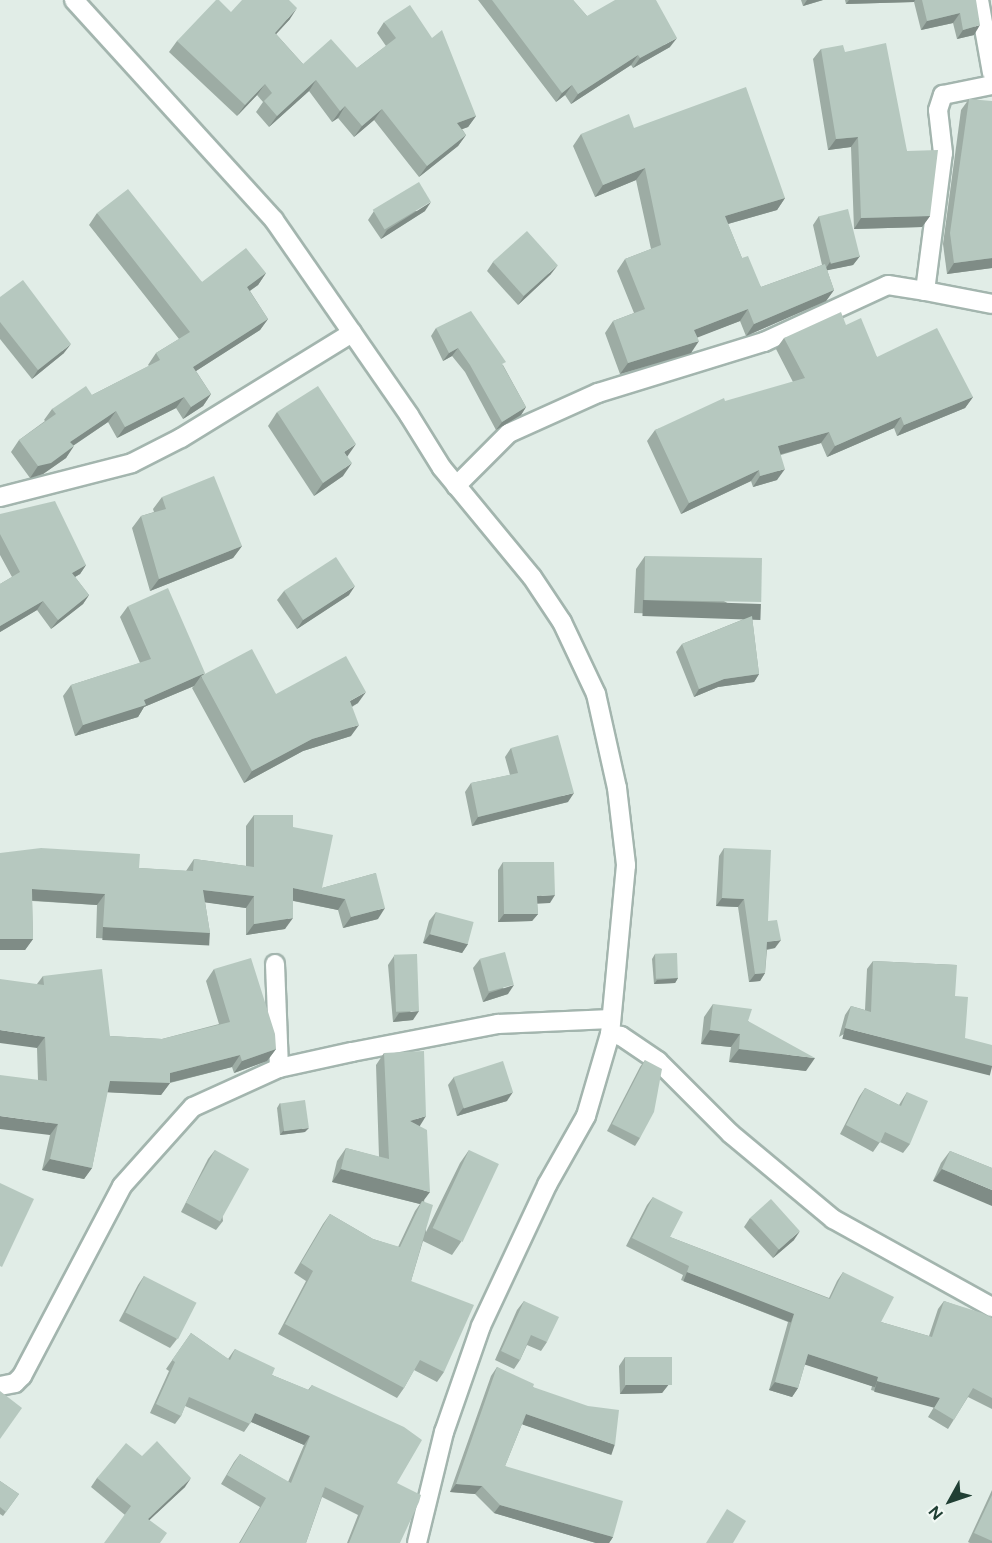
<!DOCTYPE html>
<html>
<head>
<meta charset="utf-8">
<style>
	body { margin:0 }
	#map { position:relative; width:992px; height:1543px; overflow:hidden; background:#e1ede7; font-family:Figtree,sans-serif }
	div>[style] { position:absolute }
	.roads { filter:drop-shadow(2px 0 #a3b5ae) drop-shadow(-2px 0 #a3b5ae) drop-shadow(0 2px #a3b5ae) drop-shadow(0 -2px #a3b5ae) }
	.minor>* { height:18px; margin:-9px; padding:0 9px; transform-origin:9px; border-radius:9px; background:#fff }
	.wall>* { inset:0; background:#9daca4 }
	.shaded-wall>* { inset:0; background:#7f8c86; transform-origin:0 0 }
	.building>* { inset:0; background:#b6c8bf; transform-origin:0 0 }
	span { translate:-50% -50%; white-space:nowrap; text-align:center; line-height:1.15; -webkit-text-stroke:6px #f2f9f5; paint-order:stroke }
	.north { position:absolute; left:920px; top:1471px; width:60px; height:60px; -webkit-text-stroke:4px #f2f9f5; paint-order:stroke; rotate:230deg; font-size:16px; font-weight:700; line-height:24px; text-align:center; color:#203f34 }
	.north::after { content:''; display:block; margin:auto; width:21px; height:27px; background:#203f34; clip-path:polygon(50% 0,100% 100%,50% 72%,0 100%) }
</style>
</head>
<body>
<div id="map">
	<div class="roads">
		<div class="minor">
			<i style="left:74px;top:0;width:297px;rotate:47.7deg"></i>
			<i style="left:274px;top:220px;width:237px;rotate:55.3deg"></i>
			<i style="left:409px;top:415px;width:62px;rotate:58.1deg"></i>
			<i style="left:442px;top:468px;width:141px;rotate:50.5deg"></i>
			<i style="left:532px;top:577px;width:54px;rotate:56.3deg"></i>
			<i style="left:562px;top:622px;width:80px;rotate:64.7deg"></i>
			<i style="left:596px;top:694px;width:96px;rotate:77.4deg"></i>
			<i style="left:617px;top:788px;width:78px;rotate:83.3deg"></i>
			<i style="left:626px;top:865px;width:170px;rotate:95.4deg"></i>
			<i style="left:610px;top:1034px;width:85px;rotate:106.3deg"></i>
			<i style="left:586px;top:1116px;width:79px;rotate:119.5deg"></i>
			<i style="left:547px;top:1185px;width:156px;rotate:115.1deg"></i>
			<i style="left:481px;top:1326px;width:112px;rotate:109.2deg"></i>
			<i style="left:444px;top:1432px;width:114px;rotate:103.7deg"></i>
			<i style="left:979px;top:0;width:74px;rotate:79.9deg"></i>
			<i style="left:925px;top:291px;width:68px;rotate:11deg"></i>
			<i style="left:456px;top:486px;width:75px;rotate:-45deg"></i>
			<i style="left:509px;top:433px;width:98px;rotate:-24.2deg"></i>
			<i style="left:598px;top:393px;width:174px;rotate:-17.1deg"></i>
			<i style="left:764px;top:342px;width:136px;rotate:-24.7deg"></i>
			<i style="left:888px;top:285px;width:37px;rotate:9deg"></i>
			<i style="left:925px;top:291px;width:139px;rotate:-82.6deg"></i>
			<i style="left:943px;top:153px;width:43px;rotate:-96.6deg"></i>
			<i style="left:938px;top:110px;width:16px;rotate:-72deg"></i>
			<i style="left:943px;top:95px;width:50px;rotate:-11.5deg"></i>
			<i style="left:0;top:497px;width:136px;rotate:-14.4deg"></i>
			<i style="left:132px;top:463px;width:55px;rotate:-27deg"></i>
			<i style="left:181px;top:438px;width:201px;rotate:-31.6deg"></i>
			<i style="left:275px;top:964px;width:104px;rotate:87.8deg"></i>
			<i style="left:610px;top:1034px;width:11px;rotate:10deg"></i>
			<i style="left:621px;top:1036px;width:45px;rotate:34deg"></i>
			<i style="left:658px;top:1061px;width:103px;rotate:45deg"></i>
			<i style="left:731px;top:1134px;width:133px;rotate:39.8deg"></i>
			<i style="left:833px;top:1219px;width:182px;rotate:29deg"></i>
			<i style="left:0;top:1386px;width:15px;rotate:-11deg"></i>
			<i style="left:15px;top:1383px;width:10px;rotate:-45deg"></i>
			<i style="left:22px;top:1376px;width:215px;rotate:-62.2deg"></i>
			<i style="left:122px;top:1186px;width:106px;rotate:-48.1deg"></i>
			<i style="left:193px;top:1107px;width:94px;rotate:-24.4deg"></i>
			<i style="left:279px;top:1068px;width:75px;rotate:-12.4deg"></i>
			<i style="left:352px;top:1052px;width:149px;rotate:-10.9deg"></i>
			<i style="left:498px;top:1024px;width:113px;rotate:-2.5deg"></i>
		</div>
	</div>
	<div class="wall">
		<i style="clip-path:polygon(478px 0,573px 0,587px 16px,670px 47px,633px 68px,631px 65px,571px 104px,565px 95px,556px 102px)"></i>
		<i style="clip-path:polygon(801px 0,823px 0,803px 6px)"></i>
		<i style="clip-path:polygon(845px 0,976px 0,974px 35px,957px 39px,953px 23px,921px 30px,914px 2px,846px 4px)"></i>
		<i style="clip-path:polygon(231px 12px,290px 19px,276px 34px,303px 64px,357px 68px,386px 46px,377px 33px,384px 22px,476px 116px,468px 127px,462px 129px,466px 135px,458px 146px,419px 177px,374px 120px,354px 137px,338px 118px,332px 122px,309px 91px,269px 127px,256px 112px,263px 102px,257px 95px,237px 116px,169px 52px,177px 41px)"></i>
		<i style="clip-path:polygon(821px 49px,845px 52px,907px 151px,930px 216px,922px 227px,854px 229px,851px 147px,828px 150px,813px 59px)"></i>
		<i style="clip-path:polygon(969px 99px,992px 268px,947px 274px,943px 244px,961px 110px)"></i>
		<i style="clip-path:polygon(634px 128px,785px 198px,777px 210px,728px 224px,742px 258px,761px 287px,822px 265px,813px 225px,819px 216px,860px 256px,853px 265px,827px 270px,834px 290px,826px 301px,746px 336px,740px 321px,697px 337px,691px 353px,620px 374px,605px 333px,613px 321px,634px 313px,617px 271px,625px 259px,651px 249px,636px 180px,595px 197px,573px 146px,581px 134px)"></i>
		<i style="clip-path:polygon(374px 211px,425px 211px,381px 239px,368px 220px)"></i>
		<i style="clip-path:polygon(97px 213px,202px 282px,266px 273px,258px 285px,250px 291px,268px 319px,260px 330px,196px 371px,211px 394px,203px 406px,183px 419px,176px 408px,117px 438px,108px 422px,73px 446px,66px 458px,43px 474px,30px 478px,11px 452px,19px 440px,45px 421px,44px 420px,52px 409px,92px 395px,149px 366px,148px 365px,156px 353px,179px 339px,89px 225px)"></i>
		<i style="clip-path:polygon(493px 262px,551px 274px,518px 305px,487px 271px)"></i>
		<i style="clip-path:polygon(0 297px,64px 353px,32px 379px,0 339px)"></i>
		<i style="clip-path:polygon(846px 325px,877px 357px,973px 397px,965px 408px,897px 436px,894px 428px,827px 457px,821px 443px,781px 455px,777px 480px,753px 487px,751px 481px,681px 514px,647px 441px,655px 430px,793px 382px,776px 349px,784px 338px)"></i>
		<i style="clip-path:polygon(436px 328px,503px 365px,526px 407px,521px 415px,496px 430px,465px 372px,452px 356px,443px 361px,431px 336px)"></i>
		<i style="clip-path:polygon(277px 412px,347px 456px,343px 476px,314px 496px,268px 426px)"></i>
		<i style="clip-path:polygon(162px 497px,242px 546px,233px 558px,150px 591px,132px 528px,141px 516px,154px 512px,153px 509px)"></i>
		<i style="clip-path:polygon(0 514px,86px 565px,80px 574px,75px 577px,89px 595px,83px 604px,51px 629px,37px 610px,0 632px,0 584px,12px 577px,0 555px)"></i>
		<i style="clip-path:polygon(645px 556px,752px 617px,759px 674px,754px 682px,718px 687px,694px 697px,676px 652px,682px 644px,749px 617px,634px 613px,636px 569px)"></i>
		<i style="clip-path:polygon(284px 591px,349px 595px,297px 629px,277px 600px)"></i>
		<i style="clip-path:polygon(128px 606px,204px 675px,276px 694px,358px 703px,352px 707px,351px 736px,303px 751px,244px 783px,192px 688px,194px 686px,144px 707px,138px 717px,75px 736px,63px 696px,71px 685px,140px 663px,120px 617px)"></i>
		<i style="clip-path:polygon(511px 748px,568px 802px,472px 826px,465px 792px,471px 783px,510px 775px,505px 757px)"></i>
		<i style="clip-path:polygon(254px 815px,293px 827px,322px 888px,376px 873px,378px 919px,343px 928px,338px 910px,293px 901px,285px 929px,246px 935px,246px 908px,205px 902px,210px 933px,202px 944px,96px 938px,97px 905px,32px 901px,33px 939px,25px 950px,0 950px,0 853px,139px 868px,186px 871px,194px 859px,246px 866px,246px 826px)"></i>
		<i style="clip-path:polygon(724px 848px,768px 921px,775px 948px,767px 950px,765px 973px,760px 981px,749px 982px,738px 907px,716px 906px,719px 856px)"></i>
		<i style="clip-path:polygon(503px 862px,550px 903px,537px 903px,538px 914px,532px 921px,498px 922px,498px 870px)"></i>
		<i style="clip-path:polygon(436px 912px,468px 944px,462px 953px,423px 943px,429px 921px)"></i>
		<i style="clip-path:polygon(655px 954px,678px 978px,675px 983px,654px 984px,652px 959px)"></i>
		<i style="clip-path:polygon(394px 956px,413px 1020px,393px 1022px,388px 965px)"></i>
		<i style="clip-path:polygon(480px 959px,508px 994px,483px 1002px,473px 968px)"></i>
		<i style="clip-path:polygon(873px 961px,957px 965px,839px 1037px,845px 1015px,851px 1006px,865px 1010px,867px 969px)"></i>
		<i style="clip-path:polygon(214px 969px,276px 1049px,267px 1061px,234px 1073px,232px 1067px,170px 1083px,161px 1095px,107px 1092px,92px 1168px,84px 1179px,42px 1170px,50px 1135px,38px 1080px,37px 1048px,37px 984px,43px 976px,110px 1036px,162px 1039px,219px 1024px,206px 981px)"></i>
		<i style="clip-path:polygon(713px 1004px,748px 1021px,806px 1071px,729px 1062px,731px 1047px,701px 1044px,704px 1017px)"></i>
		<i style="clip-path:polygon(384px 1053px,420px 1126px,426px 1232px,460px 1163px,469px 1150px,461px 1242px,452px 1255px,423px 1241px,411px 1281px,444px 1372px,437px 1382px,414px 1370px,404px 1388px,397px 1398px,278px 1334px,306px 1281px,294px 1273px,323px 1224px,330px 1214px,373px 1239px,398px 1247px,415px 1211px,420px 1204px,332px 1182px,337px 1161px,346px 1148px,379px 1157px,376px 1065px)"></i>
		<i style="clip-path:polygon(645px 1060px,640px 1138px,635px 1146px,607px 1131px,640px 1067px)"></i>
		<i style="clip-path:polygon(454px 1077px,507px 1101px,457px 1116px,448px 1085px)"></i>
		<i style="clip-path:polygon(865px 1088px,899px 1105px,907px 1092px,910px 1144px,903px 1153px,880px 1142px,873px 1152px,840px 1134px,859px 1097px)"></i>
		<i style="clip-path:polygon(280px 1103px,305px 1132px,280px 1135px,277px 1108px)"></i>
		<i style="clip-path:polygon(215px 1150px,223px 1221px,216px 1230px,181px 1212px,208px 1159px)"></i>
		<i style="clip-path:polygon(950px 1151px,992px 1168px,933px 1181px,941px 1163px)"></i>
		<i style="clip-path:polygon(653px 1197px,670px 1237px,829px 1298px,837px 1281px,843px 1272px,881px 1322px,929px 1336px,938px 1309px,944px 1301px,992px 1318px,992px 1409px,968px 1397px,948px 1429px,928px 1417px,934px 1407px,871px 1390px,872px 1386px,805px 1364px,798px 1388px,792px 1397px,769px 1390px,788px 1322px,681px 1280px,683px 1275px,626px 1246px,647px 1205px)"></i>
		<i style="clip-path:polygon(750px 1218px,794px 1240px,773px 1258px,744px 1227px)"></i>
		<i style="clip-path:polygon(144px 1276px,177px 1339px,170px 1348px,119px 1321px,138px 1285px)"></i>
		<i style="clip-path:polygon(524px 1301px,547px 1342px,541px 1351px,527px 1345px,520px 1360px,514px 1369px,495px 1360px,517px 1310px)"></i>
		<i style="clip-path:polygon(191px 1333px,228px 1359px,235px 1349px,272px 1375px,308px 1390px,312px 1385px,397px 1483px,400px 1543px,347px 1543px,358px 1515px,322px 1497px,306px 1543px,239px 1543px,260px 1507px,221px 1484px,234px 1462px,240px 1454px,288px 1482px,304px 1445px,251px 1422px,244px 1432px,185px 1406px,181px 1416px,175px 1424px,150px 1413px,169px 1371px,166px 1369px)"></i>
		<i style="clip-path:polygon(625px 1357px,669px 1384px,662px 1393px,620px 1394px,619px 1366px)"></i>
		<i style="clip-path:polygon(497px 1367px,533px 1387px,609px 1454px,522px 1424px,505px 1466px,613px 1537px,609px 1543px,596px 1543px,494px 1513px,475px 1494px,450px 1492px,491px 1376px)"></i>
		<i style="clip-path:polygon(142px 1456px,185px 1487px,149px 1520px,125px 1515px,91px 1487px,97px 1478px)"></i>
		<i style="clip-path:polygon(0 1481px,19px 1494px,3px 1516px,0 1514px)"></i>
		<i style="clip-path:polygon(992px 1490px,992px 1543px,970px 1543px,968px 1542px)"></i>
	</div>
	<div class="shaded-wall">
		<i style="clip-path:polygon(807px 0,823px 0,803px 6px)"></i>
		<i style="clip-path:polygon(849px 0,915px 0,914px 2px,846px 4px)"></i>
		<i style="clip-path:polygon(297px 8px,290px 19px,267px 44px,275px 33px)"></i>
		<i style="clip-path:polygon(960px 13px,953px 23px,921px 30px,927px 21px)"></i>
		<i style="clip-path:polygon(980px 25px,974px 35px,957px 39px,963px 30px)"></i>
		<i style="clip-path:polygon(677px 38px,670px 47px,633px 68px,640px 58px)"></i>
		<i style="clip-path:polygon(638px 55px,631px 65px,571px 104px,578px 94px)"></i>
		<i style="clip-path:polygon(316px 80px,309px 91px,269px 127px,277px 116px)"></i>
		<i style="clip-path:polygon(265px 84px,257px 95px,237px 116px,245px 105px)"></i>
		<i style="clip-path:polygon(572px 85px,565px 95px,556px 102px,562px 93px)"></i>
		<i style="clip-path:polygon(345px 106px,338px 118px,332px 122px,340px 111px)"></i>
		<i style="clip-path:polygon(382px 109px,374px 120px,354px 137px,362px 126px)"></i>
		<i style="clip-path:polygon(476px 116px,468px 127px,449px 134px,457px 123px)"></i>
		<i style="clip-path:polygon(466px 135px,458px 146px,419px 177px,427px 166px)"></i>
		<i style="clip-path:polygon(858px 137px,851px 147px,828px 150px,836px 139px)"></i>
		<i style="clip-path:polygon(645px 168px,636px 180px,595px 197px,603px 185px)"></i>
		<i style="clip-path:polygon(785px 198px,777px 210px,717px 227px,725px 216px)"></i>
		<i style="clip-path:polygon(431px 202px,425px 211px,381px 239px,387px 230px)"></i>
		<i style="clip-path:polygon(930px 216px,922px 227px,854px 229px,861px 218px)"></i>
		<i style="clip-path:polygon(860px 256px,853px 265px,824px 271px,830px 262px)"></i>
		<i style="clip-path:polygon(992px 258px,992px 268px,947px 274px,954px 263px)"></i>
		<i style="clip-path:polygon(558px 265px,551px 274px,518px 305px,524px 296px)"></i>
		<i style="clip-path:polygon(266px 273px,258px 285px,239px 298px,247px 287px)"></i>
		<i style="clip-path:polygon(834px 290px,826px 301px,746px 336px,754px 324px)"></i>
		<i style="clip-path:polygon(748px 309px,740px 321px,686px 342px,694px 330px)"></i>
		<i style="clip-path:polygon(268px 319px,260px 330px,185px 378px,193px 367px)"></i>
		<i style="clip-path:polygon(699px 341px,691px 353px,620px 374px,628px 363px)"></i>
		<i style="clip-path:polygon(71px 344px,64px 353px,32px 379px,38px 370px)"></i>
		<i style="clip-path:polygon(458px 348px,452px 356px,443px 361px,449px 353px)"></i>
		<i style="clip-path:polygon(211px 394px,203px 406px,183px 419px,191px 407px)"></i>
		<i style="clip-path:polygon(184px 397px,176px 408px,117px 438px,125px 427px)"></i>
		<i style="clip-path:polygon(973px 397px,965px 408px,897px 436px,904px 425px)"></i>
		<i style="clip-path:polygon(526px 407px,521px 415px,496px 430px,502px 422px)"></i>
		<i style="clip-path:polygon(116px 411px,108px 422px,62px 453px,70px 442px)"></i>
		<i style="clip-path:polygon(901px 417px,894px 428px,827px 457px,835px 446px)"></i>
		<i style="clip-path:polygon(829px 432px,821px 443px,771px 457px,778px 446px)"></i>
		<i style="clip-path:polygon(356px 444px,347px 457px,344px 452px)"></i>
		<i style="clip-path:polygon(74px 446px,66px 458px,43px 474px,30px 478px,38px 466px)"></i>
		<i style="clip-path:polygon(352px 463px,343px 476px,314px 496px,323px 483px)"></i>
		<i style="clip-path:polygon(785px 469px,777px 480px,753px 487px,760px 476px)"></i>
		<i style="clip-path:polygon(759px 470px,751px 481px,681px 514px,689px 503px)"></i>
		<i style="clip-path:polygon(242px 546px,233px 558px,150px 591px,159px 579px)"></i>
		<i style="clip-path:polygon(86px 565px,80px 574px,66px 582px,72px 573px)"></i>
		<i style="clip-path:polygon(355px 586px,349px 595px,297px 629px,303px 620px)"></i>
		<i style="clip-path:polygon(89px 595px,83px 604px,51px 629px,58px 620px)"></i>
		<i style="left:643px;top:600px;width:118px;height:16px;rotate:2deg"></i>
		<i style="clip-path:polygon(43px 601px,37px 610px,0 632px,0 626px)"></i>
		<i style="clip-path:polygon(205px 673px,201px 678px,201px 676px,194px 686px,144px 707px,138px 717px,75px 736px,83px 725px,144px 700px)"></i>
		<i style="clip-path:polygon(759px 674px,754px 682px,718px 687px,694px 697px,699px 689px,724px 679px)"></i>
		<i style="clip-path:polygon(366px 692px,358px 703px,341px 712px,350px 701px)"></i>
		<i style="clip-path:polygon(359px 725px,351px 736px,303px 751px,244px 783px,252px 771px,312px 739px)"></i>
		<i style="clip-path:polygon(574px 793px,568px 802px,472px 826px,478px 817px)"></i>
		<i style="clip-path:polygon(293px 888px,345px 899px,338px 910px,285px 899px)"></i>
		<i style="clip-path:polygon(32px 889px,105px 894px,97px 905px,24px 900px)"></i>
		<i style="clip-path:polygon(203px 890px,254px 896px,246px 908px,195px 901px)"></i>
		<i style="clip-path:polygon(555px 895px,550px 903px,532px 904px,537px 896px)"></i>
		<i style="clip-path:polygon(722px 898px,744px 899px,738px 907px,716px 906px)"></i>
		<i style="clip-path:polygon(385px 908px,378px 919px,343px 928px,351px 917px)"></i>
		<i style="clip-path:polygon(504px 914px,538px 914px,532px 921px,498px 922px)"></i>
		<i style="clip-path:polygon(293px 918px,285px 929px,246px 935px,254px 924px)"></i>
		<i style="left:103px;top:927px;width:107px;height:13px;rotate:3deg"></i>
		<i style="clip-path:polygon(430px 934px,468px 944px,462px 953px,423px 943px)"></i>
		<i style="clip-path:polygon(0 939px,33px 939px,25px 950px,0 950px)"></i>
		<i style="clip-path:polygon(781px 940px,775px 948px,761px 950px,767px 942px)"></i>
		<i style="clip-path:polygon(765px 973px,760px 981px,749px 982px,755px 974px)"></i>
		<i style="clip-path:polygon(678px 978px,675px 983px,654px 984px,657px 980px)"></i>
		<i style="clip-path:polygon(514px 985px,508px 994px,483px 1002px,489px 993px)"></i>
		<i style="clip-path:polygon(419px 1011px,413px 1020px,393px 1022px,399px 1013px)"></i>
		<i style="left:845px;top:1028px;width:152px;height:11px;rotate:14deg"></i>
		<i style="clip-path:polygon(0 1030px,45px 1037px,37px 1048px,0 1043px)"></i>
		<i style="clip-path:polygon(710px 1030px,740px 1034px,731px 1047px,701px 1044px)"></i>
		<i style="clip-path:polygon(276px 1049px,267px 1061px,234px 1073px,242px 1061px)"></i>
		<i style="clip-path:polygon(739px 1049px,815px 1058px,806px 1071px,729px 1062px)"></i>
		<i style="clip-path:polygon(240px 1055px,232px 1067px,168px 1083px,170px 1083px,161px 1095px,102px 1092px,110px 1081px,170px 1073px)"></i>
		<i style="clip-path:polygon(513px 1092px,507px 1101px,457px 1116px,464px 1107px)"></i>
		<i style="clip-path:polygon(0 1116px,58px 1124px,50px 1135px,0 1129px)"></i>
		<i style="clip-path:polygon(426px 1116px,418px 1129px,410px 1121px)"></i>
		<i style="clip-path:polygon(309px 1128px,305px 1132px,280px 1135px,283px 1131px)"></i>
		<i style="clip-path:polygon(50px 1159px,92px 1168px,84px 1179px,42px 1170px)"></i>
		<i style="clip-path:polygon(341px 1169px,430px 1192px,421px 1204px,422px 1201px,420px 1204px,332px 1182px)"></i>
		<i style="clip-path:polygon(942px 1169px,992px 1190px,992px 1206px,933px 1181px)"></i>
		<i style="clip-path:polygon(800px 1231px,794px 1240px,773px 1258px,779px 1249px)"></i>
		<i style="left:687px;top:1272px;width:115px;height:10px;rotate:21deg"></i>
		<i style="left:808px;top:1354px;width:74px;height:11px;rotate:18deg"></i>
		<i style="left:877px;top:1381px;width:65px;height:11px;rotate:15deg"></i>
		<i style="clip-path:polygon(775px 1382px,798px 1388px,792px 1397px,769px 1390px)"></i>
		<i style="clip-path:polygon(669px 1384px,662px 1393px,620px 1394px,626px 1385px)"></i>
		<i style="clip-path:polygon(255px 1413px,310px 1436px,304px 1445px,249px 1421px)"></i>
		<i style="left:526px;top:1414px;width:94px;height:11px;rotate:19deg"></i>
		<i style="clip-path:polygon(191px 1478px,185px 1487px,141px 1528px,148px 1519px)"></i>
		<i style="clip-path:polygon(456px 1484px,482px 1486px,475px 1494px,450px 1492px)"></i>
		<i style="clip-path:polygon(500px 1505px,613px 1537px,609px 1543px,596px 1543px,494px 1513px)"></i>
	</div>
	<div class="building">
		<i style="clip-path:polygon(216px 0,219px 0,231px 12px,242px 0,289px 0,297px 8px,275px 33px,303px 64px,331px 39px,357px 68px,396px 38px,384px 22px,410px 5px,432px 38px,442px 30px,476px 116px,457px 123px,466px 135px,427px 166px,382px 109px,362px 126px,345px 106px,340px 111px,316px 80px,277px 116px,264px 101px,272px 93px,265px 84px,245px 105px,177px 41px)"></i>
		<i style="clip-path:polygon(492px 0,573px 0,587px 16px,615px 0,656px 0,677px 38px,640px 58px,638px 55px,578px 94px,572px 85px,562px 93px)"></i>
		<i style="clip-path:polygon(922px 0,976px 0,980px 25px,963px 30px,960px 13px,927px 21px)"></i>
		<i style="clip-path:polygon(886px 43px,907px 151px,938px 150px,930px 216px,861px 218px,858px 137px,836px 139px,821px 49px,843px 45px,845px 52px)"></i>
		<i style="clip-path:polygon(746px 87px,785px 198px,725px 216px,742px 258px,748px 256px,761px 287px,825px 264px,834px 290px,754px 324px,748px 309px,694px 330px,699px 341px,628px 363px,613px 321px,645px 309px,625px 259px,661px 245px,645px 168px,603px 185px,581px 134px,629px 114px,634px 128px)"></i>
		<i style="clip-path:polygon(969px 99px,992px 101px,992px 258px,954px 263px,950px 233px)"></i>
		<i style="left:419px;top:182px;width:23px;height:54px;rotate:59deg"></i>
		<i style="clip-path:polygon(128px 189px,202px 282px,246px 248px,266px 273px,247px 287px,268px 319px,193px 367px,211px 394px,191px 407px,184px 397px,125px 427px,116px 411px,70px 442px,74px 446px,51px 463px,38px 466px,19px 440px,56px 414px,52px 409px,86px 386px,92px 395px,160px 360px,156px 353px,190px 332px,97px 213px)"></i>
		<i style="left:848px;top:209px;width:49px;height:30px;rotate:76deg"></i>
		<i style="left:527px;top:231px;width:46px;height:46px;rotate:48deg"></i>
		<i style="clip-path:polygon(23px 280px,71px 344px,38px 370px,0 322px,0 297px)"></i>
		<i style="clip-path:polygon(471px 311px,506px 362px,502px 364px,526px 407px,502px 422px,470px 365px,458px 348px,449px 353px,436px 328px)"></i>
		<i style="clip-path:polygon(841px 312px,846px 325px,861px 318px,877px 357px,937px 328px,973px 397px,904px 425px,901px 417px,835px 446px,829px 432px,778px 446px,785px 469px,760px 476px,759px 470px,689px 503px,655px 430px,724px 398px,725px 401px,805px 378px,784px 338px)"></i>
		<i style="clip-path:polygon(318px 386px,356px 444px,344px 452px,352px 463px,323px 483px,277px 412px)"></i>
		<i style="clip-path:polygon(214px 476px,242px 546px,159px 579px,141px 516px,166px 509px,162px 497px)"></i>
		<i style="clip-path:polygon(55px 501px,86px 565px,72px 573px,89px 595px,58px 620px,43px 601px,0 626px,0 584px,20px 572px,0 534px,0 514px)"></i>
		<i style="left:645px;top:556px;width:117px;height:44px;rotate:1deg"></i>
		<i style="left:336px;top:557px;width:35px;height:62px;rotate:57deg"></i>
		<i style="clip-path:polygon(168px 588px,205px 673px,144px 700px,146px 705px,83px 725px,71px 685px,151px 659px,128px 606px)"></i>
		<i style="clip-path:polygon(752px 616px,759px 674px,724px 679px,699px 689px,682px 644px)"></i>
		<i style="clip-path:polygon(252px 649px,276px 694px,346px 656px,366px 692px,350px 701px,359px 725px,312px 739px,252px 771px,201px 676px)"></i>
		<i style="clip-path:polygon(558px 735px,574px 793px,478px 817px,471px 783px,518px 773px,511px 748px)"></i>
		<i style="clip-path:polygon(254px 815px,293px 815px,293px 827px,333px 835px,322px 888px,376px 873px,385px 908px,351px 917px,345px 899px,293px 888px,293px 918px,254px 924px,254px 896px,203px 890px,210px 933px,103px 927px,105px 894px,32px 889px,33px 939px,0 939px,0 853px,41px 848px,140px 854px,139px 868px,193px 871px,194px 859px,254px 867px)"></i>
		<i style="clip-path:polygon(724px 848px,771px 850px,768px 921px,777px 920px,781px 940px,767px 942px,765px 973px,755px 974px,744px 899px,722px 898px)"></i>
		<i style="clip-path:polygon(503px 862px,554px 862px,555px 895px,537px 896px,538px 914px,504px 914px)"></i>
		<i style="left:436px;top:912px;width:39px;height:23px;rotate:15deg"></i>
		<i style="left:505px;top:952px;width:34px;height:26px;rotate:75deg"></i>
		<i style="left:677px;top:953px;width:25px;height:22px;rotate:88deg"></i>
		<i style="left:417px;top:954px;width:57px;height:23px;rotate:88deg"></i>
		<i style="clip-path:polygon(251px 958px,275px 1034px,276px 1049px,242px 1061px,240px 1055px,170px 1073px,170px 1083px,110px 1081px,92px 1168px,50px 1159px,58px 1124px,0 1116px,0 1075px,47px 1081px,45px 1037px,0 1030px,0 979px,44px 985px,43px 976px,102px 969px,110px 1036px,162px 1039px,230px 1022px,214px 969px)"></i>
		<i style="clip-path:polygon(873px 961px,957px 965px,955px 996px,968px 997px,965px 1038px,992px 1045px,992px 1066px,845px 1028px,851px 1006px,871px 1012px)"></i>
		<i style="clip-path:polygon(713px 1004px,752px 1009px,748px 1021px,815px 1058px,739px 1049px,740px 1034px,710px 1030px)"></i>
		<i style="clip-path:polygon(424px 1051px,426px 1116px,410px 1121px,427px 1130px,430px 1192px,341px 1169px,346px 1148px,389px 1159px,384px 1053px)"></i>
		<i style="clip-path:polygon(645px 1060px,662px 1069px,654px 1112px,640px 1138px,612px 1124px)"></i>
		<i style="left:503px;top:1061px;width:33px;height:52px;rotate:72deg"></i>
		<i style="clip-path:polygon(865px 1088px,901px 1106px,907px 1092px,928px 1101px,910px 1144px,885px 1132px,880px 1143px,846px 1125px)"></i>
		<i style="left:305px;top:1100px;width:28px;height:25px;rotate:82deg"></i>
		<i style="left:215px;top:1150px;width:39px;height:60px;rotate:29deg"></i>
		<i style="left:469px;top:1150px;width:33px;height:86px;rotate:25deg"></i>
		<i style="clip-path:polygon(950px 1151px,992px 1168px,992px 1190px,942px 1169px)"></i>
		<i style="clip-path:polygon(0 1183px,34px 1199px,2px 1267px,0 1266px)"></i>
		<i style="clip-path:polygon(653px 1197px,683px 1212px,670px 1237px,830px 1299px,843px 1272px,894px 1297px,881px 1322px,932px 1337px,944px 1301px,982px 1313px,992px 1318px,992px 1398px,973px 1388px,954px 1420px,934px 1408px,940px 1398px,877px 1381px,878px 1377px,808px 1354px,798px 1388px,775px 1382px,794px 1314px,687px 1272px,689px 1266px,632px 1238px)"></i>
		<i style="left:771px;top:1199px;width:43px;height:28px;rotate:48deg"></i>
		<i style="clip-path:polygon(422px 1201px,433px 1205px,411px 1281px,474px 1305px,444px 1372px,420px 1360px,404px 1388px,285px 1324px,313px 1271px,301px 1263px,330px 1214px,373px 1239px,400px 1247px)"></i>
		<i style="left:144px;top:1276px;width:59px;height:41px;rotate:27deg"></i>
		<i style="clip-path:polygon(524px 1301px,559px 1317px,547px 1342px,531px 1335px,520px 1360px,501px 1351px)"></i>
		<i style="clip-path:polygon(191px 1333px,230px 1360px,235px 1349px,275px 1368px,272px 1375px,309px 1390px,312px 1385px,404px 1427px,422px 1440px,397px 1483px,421px 1495px,419px 1502px,400px 1543px,349px 1543px,364px 1506px,325px 1487px,306px 1543px,240px 1543px,266px 1498px,227px 1475px,240px 1454px,291px 1483px,310px 1436px,255px 1413px,250px 1424px,189px 1397px,181px 1416px,156px 1404px,175px 1362px,172px 1360px)"></i>
		<i style="left:625px;top:1357px;width:47px;height:28px"></i>
		<i style="clip-path:polygon(497px 1367px,534px 1384px,533px 1387px,588px 1406px,619px 1410px,615px 1445px,526px 1414px,505px 1466px,623px 1501px,613px 1537px,500px 1505px,482px 1486px,456px 1484px)"></i>
		<i style="clip-path:polygon(0 1391px,22px 1408px,0 1439px)"></i>
		<i style="clip-path:polygon(157px 1441px,191px 1478px,148px 1519px,167px 1533px,160px 1543px,104px 1543px,131px 1506px,97px 1478px,126px 1443px,142px 1456px)"></i>
		<i style="clip-path:polygon(0 1481px,19px 1494px,6px 1512px,0 1507px)"></i>
		<i style="clip-path:polygon(992px 1495px,992px 1541px,974px 1533px)"></i>
		<i style="clip-path:polygon(727px 1509px,746px 1521px,733px 1543px,706px 1543px)"></i>
	</div>
	<div class="north">N</div>
</div>
</body>
</html>
